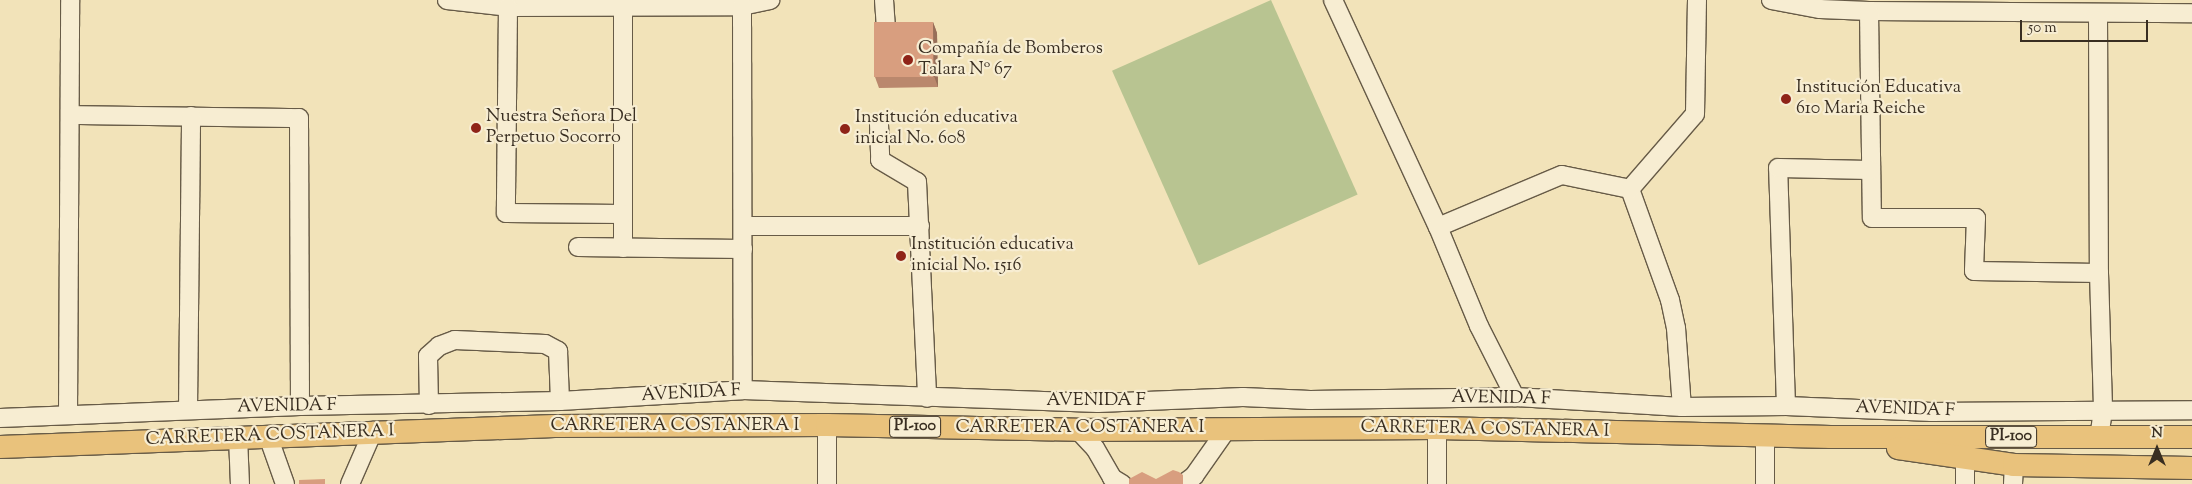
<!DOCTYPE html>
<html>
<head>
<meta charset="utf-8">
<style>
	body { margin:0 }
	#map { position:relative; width:2192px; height:484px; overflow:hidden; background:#f2e3b9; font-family:"Sorts Mill Goudy",serif }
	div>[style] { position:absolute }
	.green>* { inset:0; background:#b8c491; transform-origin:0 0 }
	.roads { filter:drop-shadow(1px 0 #675b47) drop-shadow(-1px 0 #675b47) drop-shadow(0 1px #675b47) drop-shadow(0 -1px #675b47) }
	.minor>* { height:18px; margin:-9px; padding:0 9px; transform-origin:9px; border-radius:9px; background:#f7edd2 }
	.major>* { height:22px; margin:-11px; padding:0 11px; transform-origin:11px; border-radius:11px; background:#e9c27c }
	.wall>* { inset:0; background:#ba886d }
	.shaded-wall>* { inset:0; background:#976f59 }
	.building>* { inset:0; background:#d89e7f; transform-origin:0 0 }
	.dots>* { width:14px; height:14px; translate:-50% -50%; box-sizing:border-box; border:2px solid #f7edd2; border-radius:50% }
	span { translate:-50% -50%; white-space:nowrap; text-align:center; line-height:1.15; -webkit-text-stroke:4.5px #f7edd2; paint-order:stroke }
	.shield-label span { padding:1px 4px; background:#f7edd2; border:1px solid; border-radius:4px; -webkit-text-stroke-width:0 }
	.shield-label { font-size:16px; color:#392e21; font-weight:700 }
	.poi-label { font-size:18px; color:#392e21 }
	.left { translate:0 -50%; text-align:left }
	.street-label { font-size:18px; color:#392e21 }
	.north { position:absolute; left:2132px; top:424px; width:50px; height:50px; -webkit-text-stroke:4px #f7edd2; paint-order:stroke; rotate:0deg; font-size:14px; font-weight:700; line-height:20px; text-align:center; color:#392e21 }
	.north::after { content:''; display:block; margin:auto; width:18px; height:22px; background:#392e21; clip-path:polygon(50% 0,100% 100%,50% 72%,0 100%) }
	.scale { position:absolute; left:2020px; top:20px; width:128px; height:22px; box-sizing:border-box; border:2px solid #392e21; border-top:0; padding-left:6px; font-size:15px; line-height:18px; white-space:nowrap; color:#392e21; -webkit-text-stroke:4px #f7edd2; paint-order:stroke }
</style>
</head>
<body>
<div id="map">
	<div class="green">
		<i style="left:1271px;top:0;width:213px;height:174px;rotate:66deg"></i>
	</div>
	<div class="roads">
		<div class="minor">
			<i style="left:447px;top:0;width:61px;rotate:6.5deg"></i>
			<i style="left:508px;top:7px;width:234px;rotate:-0.2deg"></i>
			<i style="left:742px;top:6px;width:29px;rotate:-12deg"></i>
			<i style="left:884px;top:0;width:28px;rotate:86deg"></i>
			<i style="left:1333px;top:0;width:250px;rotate:65.2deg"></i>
			<i style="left:1438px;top:227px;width:107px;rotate:67.5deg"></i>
			<i style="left:1479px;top:326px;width:80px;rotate:63.1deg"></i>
			<i style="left:1771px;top:0;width:50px;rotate:10.4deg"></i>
			<i style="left:1820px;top:9px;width:49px;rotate:2.3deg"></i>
			<i style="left:1869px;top:11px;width:323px;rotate:0.4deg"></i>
			<i style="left:623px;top:6px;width:242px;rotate:90deg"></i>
			<i style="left:742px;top:6px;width:384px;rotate:89.9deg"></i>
			<i style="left:508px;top:7px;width:206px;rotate:90.6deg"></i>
			<i style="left:506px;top:213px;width:117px;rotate:0.5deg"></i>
			<i style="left:1869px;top:11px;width:207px;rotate:89.2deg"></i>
			<i style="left:1872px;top:218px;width:104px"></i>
			<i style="left:1976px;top:218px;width:53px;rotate:92.2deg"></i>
			<i style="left:1974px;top:271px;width:125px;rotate:0.9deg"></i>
			<i style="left:2098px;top:13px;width:260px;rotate:89.8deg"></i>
			<i style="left:2099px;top:273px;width:137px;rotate:88.3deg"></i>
			<i style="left:2103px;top:410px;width:27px;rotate:98deg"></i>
			<i style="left:70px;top:115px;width:229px;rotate:0.8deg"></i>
			<i style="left:299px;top:118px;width:288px;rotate:89.8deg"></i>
			<i style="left:879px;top:124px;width:36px;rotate:88deg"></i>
			<i style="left:880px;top:160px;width:43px;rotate:30.7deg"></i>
			<i style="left:917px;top:182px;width:216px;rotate:87.3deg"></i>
			<i style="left:1630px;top:189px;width:118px;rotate:70.2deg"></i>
			<i style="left:1670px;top:300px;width:29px;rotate:78deg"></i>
			<i style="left:1676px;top:328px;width:79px;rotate:85.7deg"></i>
			<i style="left:743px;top:226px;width:177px"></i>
			<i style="left:1438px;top:227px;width:134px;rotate:-22.8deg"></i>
			<i style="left:1562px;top:175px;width:69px;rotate:11.6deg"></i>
			<i style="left:1630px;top:189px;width:99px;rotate:-49.1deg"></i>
			<i style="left:1695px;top:114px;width:114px;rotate:-89deg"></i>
			<i style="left:578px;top:247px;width:165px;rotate:0.7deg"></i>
			<i style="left:429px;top:405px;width:49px;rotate:-91.2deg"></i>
			<i style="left:428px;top:356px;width:15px;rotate:-42deg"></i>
			<i style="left:439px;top:346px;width:17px;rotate:-21deg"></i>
			<i style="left:455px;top:340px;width:90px;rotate:2.5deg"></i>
			<i style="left:545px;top:344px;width:15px;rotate:28deg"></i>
			<i style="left:558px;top:351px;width:50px;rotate:87.7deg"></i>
			<i style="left:1786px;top:406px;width:238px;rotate:-91.9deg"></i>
			<i style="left:1778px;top:168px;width:93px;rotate:1.2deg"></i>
			<i style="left:188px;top:410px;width:294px;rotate:-89.4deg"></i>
			<i style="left:68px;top:415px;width:415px;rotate:-89.7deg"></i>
			<i style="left:0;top:418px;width:300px;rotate:-2.3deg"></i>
			<i style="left:300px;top:406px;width:260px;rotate:-1.1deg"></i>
			<i style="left:560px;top:401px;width:183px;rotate:-3.4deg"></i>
			<i style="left:743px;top:390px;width:355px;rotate:2.1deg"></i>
			<i style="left:1098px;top:403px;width:145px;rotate:-2.4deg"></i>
			<i style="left:1243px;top:397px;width:67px;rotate:2.6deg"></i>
			<i style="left:1310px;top:400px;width:205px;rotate:-0.8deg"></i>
			<i style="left:1515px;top:397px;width:167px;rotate:3.4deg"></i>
			<i style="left:1682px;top:407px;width:104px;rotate:-0.6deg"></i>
			<i style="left:1786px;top:406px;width:146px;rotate:2.4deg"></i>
			<i style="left:1932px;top:412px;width:260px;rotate:-0.4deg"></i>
			<i style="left:827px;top:425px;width:59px;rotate:90deg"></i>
			<i style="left:1078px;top:430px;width:25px;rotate:47deg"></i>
			<i style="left:1095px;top:448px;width:34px;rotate:60deg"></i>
			<i style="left:1112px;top:478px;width:12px;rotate:31deg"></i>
			<i style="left:1765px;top:435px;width:49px;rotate:90deg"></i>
			<i style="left:268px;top:436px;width:51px;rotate:70.5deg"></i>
			<i style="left:238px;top:437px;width:47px;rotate:87.6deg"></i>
			<i style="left:350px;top:484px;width:58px;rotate:-66.5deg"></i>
			<i style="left:1183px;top:484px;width:14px;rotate:-36deg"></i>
			<i style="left:1194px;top:476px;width:57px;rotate:-54.9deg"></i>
			<i style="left:1437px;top:484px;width:56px;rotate:-90deg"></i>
			<i style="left:1965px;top:484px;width:25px;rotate:-90deg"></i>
			<i style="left:2013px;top:484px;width:19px;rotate:-87deg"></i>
		</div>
		<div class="major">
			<i style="left:0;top:447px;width:555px;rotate:-2.17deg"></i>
			<i style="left:555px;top:426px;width:272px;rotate:-0.2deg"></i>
			<i style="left:827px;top:425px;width:251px;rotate:1.1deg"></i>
			<i style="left:1078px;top:430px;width:359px;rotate:-0.3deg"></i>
			<i style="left:1437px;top:428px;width:394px;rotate:1.3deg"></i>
			<i style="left:1831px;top:437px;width:361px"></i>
			<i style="left:1898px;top:448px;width:117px;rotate:8.3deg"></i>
			<i style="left:2014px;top:465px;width:178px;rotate:1deg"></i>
		</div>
	</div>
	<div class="wall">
		<i style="clip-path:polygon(933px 22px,937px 33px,938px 87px,879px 88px,875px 77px)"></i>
	</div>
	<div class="shaded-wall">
		<i style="clip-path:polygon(933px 22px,937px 33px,938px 87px,934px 76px)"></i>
	</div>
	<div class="building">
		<i style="left:874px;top:22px;width:59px;height:55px"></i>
		<i style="clip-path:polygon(1173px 470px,1179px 472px,1183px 475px,1183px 484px,1129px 484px,1129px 479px,1142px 472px,1156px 479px)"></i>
		<i style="clip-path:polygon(325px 479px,325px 484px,299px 484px,299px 480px)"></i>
	</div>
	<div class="dots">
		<i style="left:908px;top:60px;background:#8f2418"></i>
		<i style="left:1786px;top:99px;background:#8f2418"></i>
		<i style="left:476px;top:128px;background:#8f2418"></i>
		<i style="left:845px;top:129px;background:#8f2418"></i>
		<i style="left:901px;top:256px;background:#8f2418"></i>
	</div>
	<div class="shield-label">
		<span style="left:915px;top:427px">PI-100</span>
		<span style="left:2011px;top:437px">PI-100</span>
	</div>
	<div class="poi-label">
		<span class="left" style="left:918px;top:60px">Compañía de Bomberos<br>Talara Nº 67</span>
		<span class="left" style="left:1796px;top:99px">Institución Educativa<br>610 Maria Reiche</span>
		<span class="left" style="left:486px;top:128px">Nuestra Señora Del<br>Perpetuo Socorro</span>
		<span class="left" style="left:855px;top:129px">Institución educativa<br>inicial No. 608</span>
		<span class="left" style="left:911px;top:256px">Institución educativa<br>inicial No. 1516</span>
	</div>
	<div class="street-label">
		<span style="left:691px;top:394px;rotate:-3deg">AVENIDA F</span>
		<span style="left:1501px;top:399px;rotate:1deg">AVENIDA F</span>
		<span style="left:1096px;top:401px">AVENIDA F</span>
		<span style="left:287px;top:407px;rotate:-1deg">AVENIDA F</span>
		<span style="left:1905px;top:410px;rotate:2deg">AVENIDA F</span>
		<span style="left:675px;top:426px">CARRETERA COSTANERA I</span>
		<span style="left:1080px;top:428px">CARRETERA COSTANERA I</span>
		<span style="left:1485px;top:430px;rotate:1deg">CARRETERA COSTANERA I</span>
		<span style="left:270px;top:436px;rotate:-2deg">CARRETERA COSTANERA I</span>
	</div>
	<div class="north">N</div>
	<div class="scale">50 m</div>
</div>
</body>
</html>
